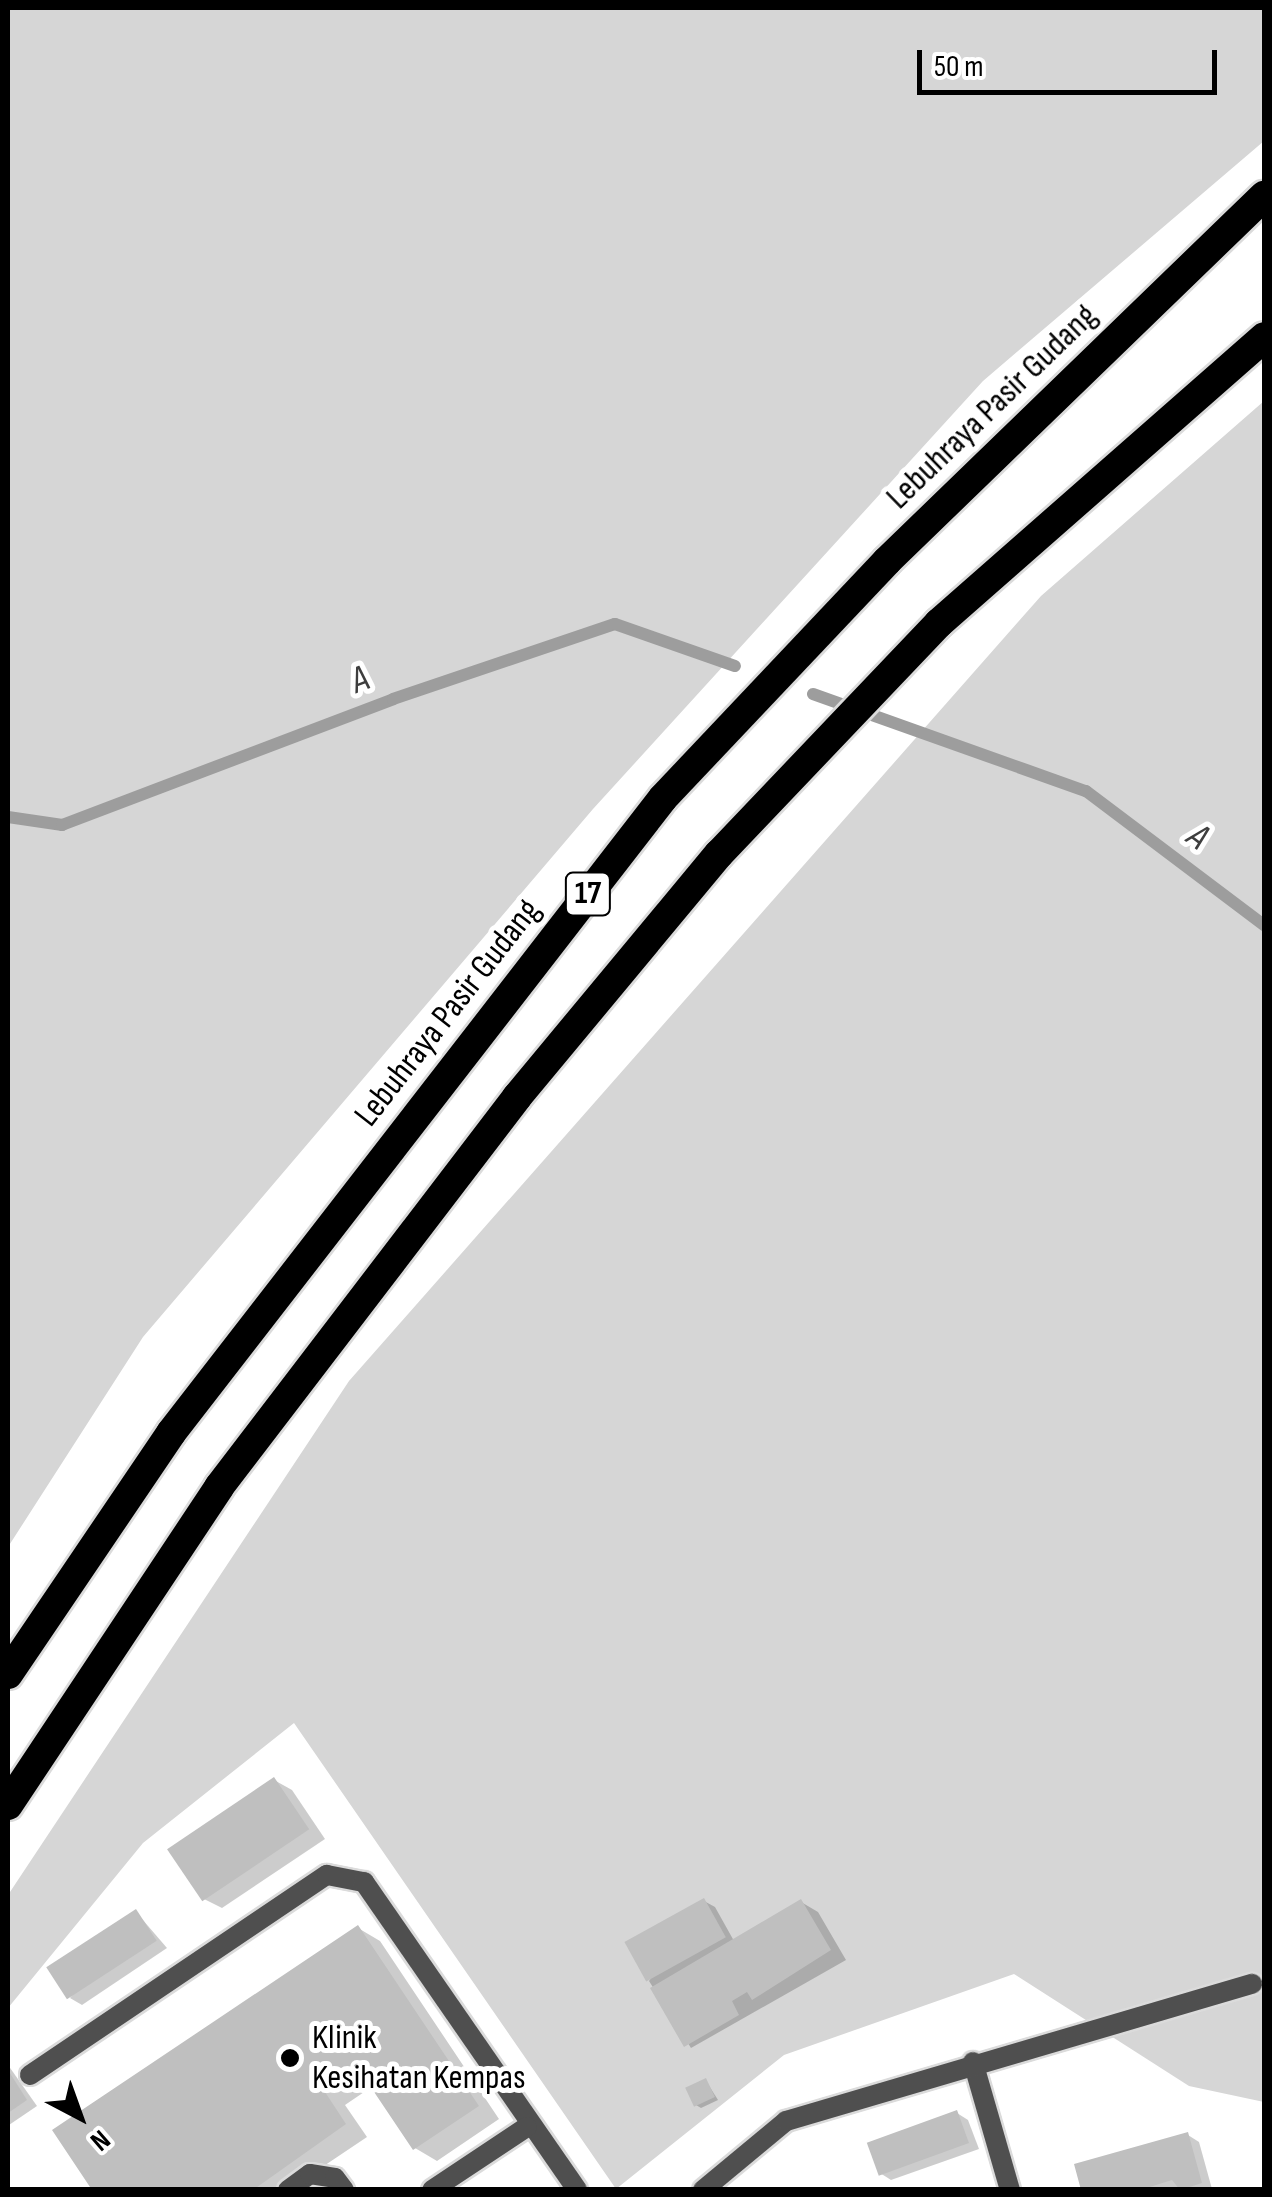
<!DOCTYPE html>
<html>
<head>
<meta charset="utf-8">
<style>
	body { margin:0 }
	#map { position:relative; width:1272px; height:2197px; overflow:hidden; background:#fff; font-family:"Sofia Sans Condensed",sans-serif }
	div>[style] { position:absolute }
	.green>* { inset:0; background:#d6d6d6 }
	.shadow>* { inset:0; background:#0003 }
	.stream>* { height:12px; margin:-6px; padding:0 6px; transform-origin:6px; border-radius:6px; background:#9d9d9d }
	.building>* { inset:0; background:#bfbfbf; transform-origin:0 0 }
	.roads { filter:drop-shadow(2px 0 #dbdbdb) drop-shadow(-2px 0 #dbdbdb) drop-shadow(0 2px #dbdbdb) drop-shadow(0 -2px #dbdbdb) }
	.lane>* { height:20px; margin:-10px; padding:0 10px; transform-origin:10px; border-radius:10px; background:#4f4f4f }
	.highway>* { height:30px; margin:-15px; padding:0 15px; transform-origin:15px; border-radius:15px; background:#000 }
	.dots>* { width:28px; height:28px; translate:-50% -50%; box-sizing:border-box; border:5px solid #fff; border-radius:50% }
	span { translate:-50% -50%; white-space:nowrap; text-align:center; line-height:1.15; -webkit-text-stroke:10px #fff; paint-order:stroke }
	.shield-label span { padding:2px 8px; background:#fff; border:2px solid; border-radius:8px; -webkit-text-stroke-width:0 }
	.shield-label { font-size:32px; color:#000; font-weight:700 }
	.street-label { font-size:35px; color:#000 }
	.poi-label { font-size:35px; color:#000 }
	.left { translate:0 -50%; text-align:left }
	.water-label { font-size:38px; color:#3e3e3e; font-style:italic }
	.frame { position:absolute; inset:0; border:10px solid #000; pointer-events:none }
	.north { position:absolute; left:30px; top:2067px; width:100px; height:100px; -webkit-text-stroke:8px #fff; paint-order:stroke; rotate:139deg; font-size:28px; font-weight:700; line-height:40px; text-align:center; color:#000 }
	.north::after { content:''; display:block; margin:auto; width:35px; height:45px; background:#000; clip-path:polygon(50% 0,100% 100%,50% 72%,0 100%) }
	.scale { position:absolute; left:917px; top:50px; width:300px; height:45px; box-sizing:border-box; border:5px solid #000; border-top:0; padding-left:12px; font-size:30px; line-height:35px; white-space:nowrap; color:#000; -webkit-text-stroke:8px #fff; paint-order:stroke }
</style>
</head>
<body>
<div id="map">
	<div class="green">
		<i style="clip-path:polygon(8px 8px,1264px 8px,1264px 141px,983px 381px,593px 809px,143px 1337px,8px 1547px)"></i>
		<i style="clip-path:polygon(1264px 401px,1264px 2102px,1189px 2086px,1014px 1974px,784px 2055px,616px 2189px,294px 1723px,143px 1843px,8px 2008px,8px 1895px,349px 1381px,1041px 596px)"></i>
	</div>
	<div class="shadow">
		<i style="clip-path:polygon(274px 1780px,292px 1790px,325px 1839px,222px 1908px,204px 1899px)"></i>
		<i style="clip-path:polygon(704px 1901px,715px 1907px,734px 1941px,801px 1902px,818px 1912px,846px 1960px,691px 2048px,649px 1981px)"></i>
		<i style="clip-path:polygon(136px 1912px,167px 1948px,82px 2005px,70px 1998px)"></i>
		<i style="clip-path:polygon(358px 1928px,380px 1941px,499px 2119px,437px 2161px,415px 2148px,373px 2086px,345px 2105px,367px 2137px,288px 2190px,95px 2190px)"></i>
		<i style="clip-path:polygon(8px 2065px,37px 2106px,9px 2125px,8px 2124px)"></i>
		<i style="clip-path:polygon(706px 2081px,718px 2100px,701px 2108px,696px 2105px)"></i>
		<i style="clip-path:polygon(957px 2113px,968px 2120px,979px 2149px,891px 2180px,880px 2173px)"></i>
		<i style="clip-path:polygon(1188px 2135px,1199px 2142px,1212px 2189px,1083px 2190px)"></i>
	</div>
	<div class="stream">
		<i style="left:813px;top:694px;width:290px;rotate:19.6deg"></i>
		<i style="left:1086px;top:791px;width:223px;rotate:37deg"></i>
		<i style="left:8px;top:817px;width:55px;rotate:8.4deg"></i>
		<i style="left:62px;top:825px;width:354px;rotate:-20.8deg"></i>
		<i style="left:393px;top:699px;width:234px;rotate:-18.7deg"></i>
		<i style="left:615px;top:624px;width:127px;rotate:19.3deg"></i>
	</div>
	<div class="building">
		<i style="left:274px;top:1777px;width:63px;height:129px;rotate:56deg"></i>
		<i style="left:704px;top:1898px;width:45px;height:91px;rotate:61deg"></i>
		<i style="clip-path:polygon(801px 1899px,831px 1950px,752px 2000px,747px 1992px,732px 2001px,739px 2015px,684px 2047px,650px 1988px)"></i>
		<i style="left:136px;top:1909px;width:38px;height:107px;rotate:57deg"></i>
		<i style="clip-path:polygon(358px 1925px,479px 2106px,413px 2150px,358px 2068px,325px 2092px,346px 2124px,253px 2190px,92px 2190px,52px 2130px)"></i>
		<i style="clip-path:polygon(8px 2070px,27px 2100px,8px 2113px)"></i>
		<i style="left:706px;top:2078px;width:21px;height:23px;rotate:65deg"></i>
		<i style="left:957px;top:2110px;width:35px;height:96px;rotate:70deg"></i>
		<i style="clip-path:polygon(1188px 2132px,1202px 2183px,1180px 2190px,1172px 2180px,1140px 2190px,1081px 2190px,1074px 2164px)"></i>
	</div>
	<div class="roads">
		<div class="lane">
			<i style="left:973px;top:2062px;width:133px;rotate:73.9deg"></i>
			<i style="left:30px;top:2075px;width:358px;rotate:-34deg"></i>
			<i style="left:327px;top:1875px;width:38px;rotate:11deg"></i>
			<i style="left:364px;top:1882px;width:374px;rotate:55.3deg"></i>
			<i style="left:288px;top:2190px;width:27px;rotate:-36deg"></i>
			<i style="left:310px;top:2174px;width:25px;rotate:9deg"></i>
			<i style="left:335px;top:2178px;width:15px;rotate:53deg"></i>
			<i style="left:432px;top:2190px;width:114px;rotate:-33.6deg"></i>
			<i style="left:703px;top:2190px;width:108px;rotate:-39.7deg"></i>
			<i style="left:786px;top:2121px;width:486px;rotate:-16.4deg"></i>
		</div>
		<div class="highway">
			<i style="left:8px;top:1674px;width:291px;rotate:-55.9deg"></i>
			<i style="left:171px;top:1433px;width:803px;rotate:-52.23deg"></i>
			<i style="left:663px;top:798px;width:326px;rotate:-46.6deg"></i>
			<i style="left:887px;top:561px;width:525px;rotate:-44.07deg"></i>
			<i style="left:8px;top:1805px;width:382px;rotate:-56.4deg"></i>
			<i style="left:219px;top:1487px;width:491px;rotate:-52.6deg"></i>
			<i style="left:517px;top:1097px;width:316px;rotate:-50.3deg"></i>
			<i style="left:719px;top:854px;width:319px;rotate:-46.4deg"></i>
			<i style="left:939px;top:623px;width:433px;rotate:-41.3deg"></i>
		</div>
	</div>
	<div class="dots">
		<i style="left:290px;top:2058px;background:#000"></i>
	</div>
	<div class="shield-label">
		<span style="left:588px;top:894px">17</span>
	</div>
	<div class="street-label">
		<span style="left:992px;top:407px;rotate:-44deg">Lebuhraya Pasir Gudang</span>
		<span style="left:448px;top:1013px;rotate:-52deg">Lebuhraya Pasir Gudang</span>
	</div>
	<div class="poi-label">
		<span class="left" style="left:312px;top:2058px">Klinik<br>Kesihatan Kempas</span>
	</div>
	<div class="water-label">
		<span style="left:360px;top:680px;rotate:-21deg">A</span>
		<span style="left:1198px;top:837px;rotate:37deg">A</span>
	</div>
	<div class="frame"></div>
	<div class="north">N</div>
	<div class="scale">50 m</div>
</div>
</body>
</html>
